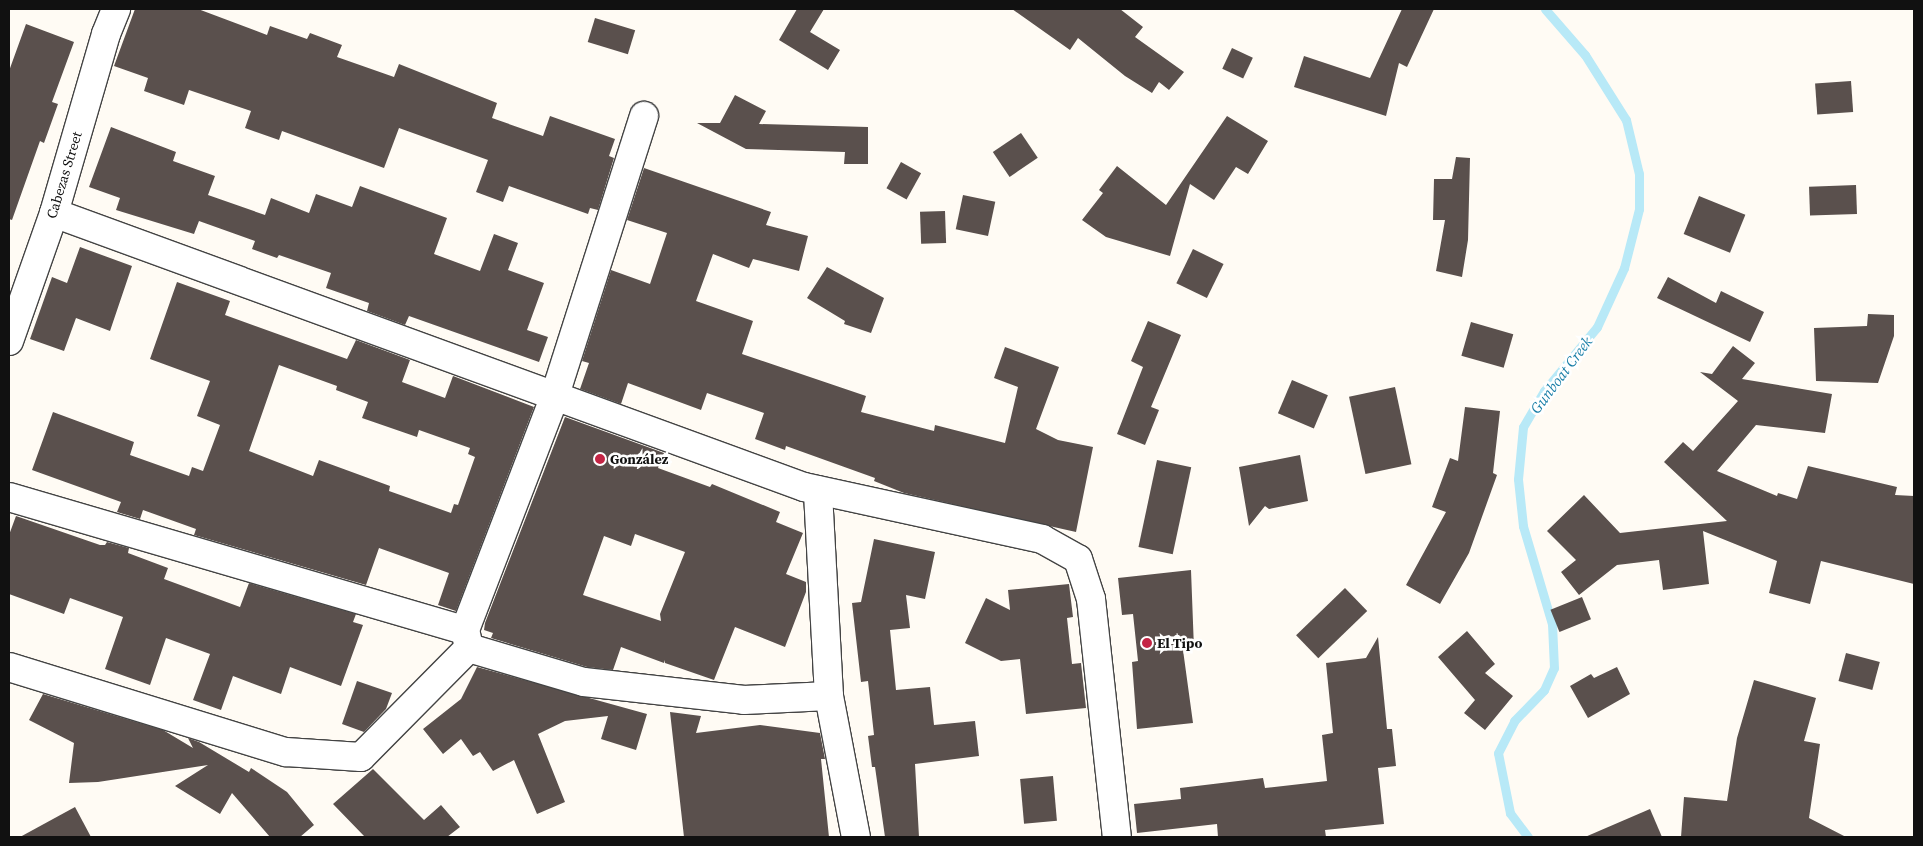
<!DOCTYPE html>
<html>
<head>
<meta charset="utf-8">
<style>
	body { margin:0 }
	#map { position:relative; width:1923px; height:846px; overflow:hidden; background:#fffbf4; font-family:"Source Serif 4",serif }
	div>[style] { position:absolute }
	.stream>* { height:9px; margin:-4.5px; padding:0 4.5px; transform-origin:4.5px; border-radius:4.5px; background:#b8e9f7 }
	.building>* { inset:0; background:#5a504d; transform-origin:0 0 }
	.roads { filter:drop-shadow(1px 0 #444) drop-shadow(-1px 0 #444) drop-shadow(0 1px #444) drop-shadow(0 -1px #444) }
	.street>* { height:28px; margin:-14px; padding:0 14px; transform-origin:14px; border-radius:14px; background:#fff }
	.dots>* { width:14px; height:14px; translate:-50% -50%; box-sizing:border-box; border:2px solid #fff; border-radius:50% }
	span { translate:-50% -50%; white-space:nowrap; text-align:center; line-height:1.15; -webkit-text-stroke:5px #fff; paint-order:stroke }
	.street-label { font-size:14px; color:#111 }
	.poi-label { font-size:14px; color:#111; font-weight:700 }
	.left { translate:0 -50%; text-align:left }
	.water-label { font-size:15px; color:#177da6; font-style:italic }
	.frame { position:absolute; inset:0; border:10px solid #111; pointer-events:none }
</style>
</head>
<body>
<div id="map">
	<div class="stream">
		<i style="left:1528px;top:837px;width:30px;rotate:-127deg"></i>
		<i style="left:1510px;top:813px;width:61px;rotate:-101.3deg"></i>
		<i style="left:1498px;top:753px;width:36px;rotate:-63deg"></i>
		<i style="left:1514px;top:721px;width:43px;rotate:-45.9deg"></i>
		<i style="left:1544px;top:690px;width:24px;rotate:-66deg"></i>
		<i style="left:1554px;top:668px;width:44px;rotate:-92.6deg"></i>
		<i style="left:1552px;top:624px;width:102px;rotate:-106.5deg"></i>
		<i style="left:1523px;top:526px;width:47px;rotate:-96.1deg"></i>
		<i style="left:1518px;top:479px;width:52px;rotate:-84.5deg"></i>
		<i style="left:1523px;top:427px;width:42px;rotate:-59.7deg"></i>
		<i style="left:1544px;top:391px;width:83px;rotate:-50.4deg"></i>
		<i style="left:1597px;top:327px;width:65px;rotate:-65.4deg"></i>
		<i style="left:1624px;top:268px;width:61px;rotate:-75.7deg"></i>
		<i style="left:1639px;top:209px;width:35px;rotate:-90deg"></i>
		<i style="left:1639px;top:174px;width:56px;rotate:-103.5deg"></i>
		<i style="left:1626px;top:120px;width:77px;rotate:-122.2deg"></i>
		<i style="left:1585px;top:55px;width:61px;rotate:-131deg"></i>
	</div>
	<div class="building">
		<i style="clip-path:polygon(135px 9px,198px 9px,267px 35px,270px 26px,307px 39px,310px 33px,342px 45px,337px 57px,394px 77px,399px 64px,497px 103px,492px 118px,543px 136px,550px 116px,615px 139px,609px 156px,614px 158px,598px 210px,590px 208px,588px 214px,509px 186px,503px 202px,476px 192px,488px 160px,399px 128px,384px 168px,282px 131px,279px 140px,245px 128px,251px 111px,189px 90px,184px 105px,144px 91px,148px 78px,114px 66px)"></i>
		<i style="clip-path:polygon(797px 9px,824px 9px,810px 32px,840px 50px,828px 70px,779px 40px)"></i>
		<i style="clip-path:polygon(1012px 9px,1120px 9px,1143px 27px,1135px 37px,1184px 72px,1169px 90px,1159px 82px,1152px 93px,1125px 76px,1078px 38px,1070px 50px)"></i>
		<i style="clip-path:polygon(1402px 9px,1434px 9px,1407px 67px,1399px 63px,1386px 116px,1294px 87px,1304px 56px,1370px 78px)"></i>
		<i style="left:595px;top:18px;width:42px;height:25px;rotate:17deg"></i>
		<i style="clip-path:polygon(26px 24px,74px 42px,52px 102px,58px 104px,44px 143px,40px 141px,12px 220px,9px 219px,9px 71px)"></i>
		<i style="left:1232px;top:48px;width:23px;height:23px;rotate:25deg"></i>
		<i style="left:1851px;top:81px;width:31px;height:36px;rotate:86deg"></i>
		<i style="clip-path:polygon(735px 95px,766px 111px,759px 124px,868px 127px,868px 164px,844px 164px,845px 152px,746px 149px,697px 123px,720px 123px)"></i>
		<i style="clip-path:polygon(1227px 116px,1268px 141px,1248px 174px,1236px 167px,1214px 200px,1190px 184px,1170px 256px,1106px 237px,1082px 220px,1103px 193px,1099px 190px,1117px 166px,1166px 205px)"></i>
		<i style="clip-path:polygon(111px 127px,176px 152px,173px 161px,215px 176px,208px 195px,265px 215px,271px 198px,309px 213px,316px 194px,352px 207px,360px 186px,447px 218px,434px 254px,480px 271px,494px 234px,518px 243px,508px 270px,544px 283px,527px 330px,548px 337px,539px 362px,409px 316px,405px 325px,367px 311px,369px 303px,326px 288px,331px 273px,279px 255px,277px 258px,252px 249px,255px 241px,199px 221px,194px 234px,116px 210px,120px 198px,89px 187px)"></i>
		<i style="left:1021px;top:133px;width:30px;height:34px;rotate:56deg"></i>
		<i style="clip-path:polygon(1456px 157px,1470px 158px,1468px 240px,1462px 277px,1436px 271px,1445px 220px,1433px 220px,1434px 179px,1452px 179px)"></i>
		<i style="left:901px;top:162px;width:23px;height:30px;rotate:29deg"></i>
		<i style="clip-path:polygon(644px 168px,771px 212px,766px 225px,808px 236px,799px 271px,753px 259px,749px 268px,713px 254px,696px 301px,753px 321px,742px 354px,866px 396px,861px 412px,934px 431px,935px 425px,1005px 443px,1018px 387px,994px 378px,1005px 347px,1059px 367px,1036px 429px,1058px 440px,1093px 447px,1076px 532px,904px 493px,874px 481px,875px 478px,786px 446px,785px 450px,755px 439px,764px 413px,707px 393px,701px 410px,628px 383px,621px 404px,580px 389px,589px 363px,582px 361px,611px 270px,650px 284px,667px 233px,627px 220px)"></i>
		<i style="left:1856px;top:185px;width:29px;height:47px;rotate:88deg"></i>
		<i style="left:963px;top:195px;width:33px;height:35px;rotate:12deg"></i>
		<i style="left:1699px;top:196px;width:50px;height:41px;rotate:22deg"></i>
		<i style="left:945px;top:211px;width:32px;height:25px;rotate:88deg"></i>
		<i style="clip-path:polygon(80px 247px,132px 266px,110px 331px,76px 318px,64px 351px,30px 339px,52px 277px,67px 283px)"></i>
		<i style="left:1193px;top:249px;width:34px;height:38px;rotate:26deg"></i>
		<i style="clip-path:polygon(827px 267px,884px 298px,871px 333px,844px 324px,845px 321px,807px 298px)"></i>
		<i style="clip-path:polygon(1668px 277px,1716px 303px,1721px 291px,1764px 312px,1750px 342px,1657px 298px)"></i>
		<i style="clip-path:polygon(evenodd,177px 282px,230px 301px,225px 315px,347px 359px,356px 340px,410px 360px,402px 382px,445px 398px,453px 376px,534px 407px,456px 611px,438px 605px,449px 573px,379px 548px,366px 585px,194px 535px,196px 529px,143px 510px,140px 519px,117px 512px,121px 502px,32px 470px,53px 412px,134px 442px,130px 455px,189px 476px,192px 467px,203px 471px,220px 425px,197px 416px,210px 381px,150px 359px,177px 282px,279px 365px,337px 386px,336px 390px,368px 402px,362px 418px,417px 437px,419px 430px,470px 448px,468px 454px,475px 457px,458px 505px,454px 504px,451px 513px,389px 491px,390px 486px,319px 460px,313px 476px,249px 451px,279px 365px)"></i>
		<i style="clip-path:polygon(1868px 314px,1894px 315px,1894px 336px,1878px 383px,1816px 381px,1814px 328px,1867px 326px)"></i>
		<i style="clip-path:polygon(1148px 321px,1181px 335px,1151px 407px,1159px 410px,1145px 445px,1117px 434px,1143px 367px,1131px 361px)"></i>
		<i style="left:1471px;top:322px;width:44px;height:35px;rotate:16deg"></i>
		<i style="clip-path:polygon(1733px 346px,1755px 363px,1742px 379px,1832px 394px,1825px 433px,1756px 425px,1717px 471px,1777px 496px,1778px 493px,1797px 499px,1808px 466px,1897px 487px,1895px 495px,1914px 496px,1914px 584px,1821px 561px,1810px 604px,1769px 593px,1777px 561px,1703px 531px,1709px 584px,1663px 590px,1659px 560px,1617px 565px,1579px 595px,1561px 572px,1576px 560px,1547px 531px,1584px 495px,1620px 533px,1727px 521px,1664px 462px,1683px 442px,1693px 451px,1738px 401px,1700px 372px,1712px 374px)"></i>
		<i style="left:1292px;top:380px;width:39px;height:36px;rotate:23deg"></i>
		<i style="left:1395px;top:387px;width:79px;height:47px;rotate:78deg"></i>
		<i style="clip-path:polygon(1465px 407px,1500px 411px,1493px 473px,1497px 475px,1469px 553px,1440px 604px,1406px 585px,1446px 512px,1432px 507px,1450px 458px,1458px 461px)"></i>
		<i style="clip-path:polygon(evenodd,565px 417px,664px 453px,658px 468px,710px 487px,712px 484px,780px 512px,776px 522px,803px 533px,786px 574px,806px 582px,806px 592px,785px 647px,735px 627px,714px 680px,665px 663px,665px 660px,664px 663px,621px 647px,613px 670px,587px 667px,491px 638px,493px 633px,484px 630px,485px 623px,565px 417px,635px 534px,685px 552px,660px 614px,661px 621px,583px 595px,604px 536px,631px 546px,635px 534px)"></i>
		<i style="clip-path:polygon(1300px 455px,1308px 501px,1269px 509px,1265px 506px,1249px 526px,1239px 467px)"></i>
		<i style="left:1157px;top:460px;width:35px;height:89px;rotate:12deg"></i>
		<i style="clip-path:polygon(16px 516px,100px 545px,105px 545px,107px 542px,129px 548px,128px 553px,168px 568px,164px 579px,240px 607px,249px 583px,356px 614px,353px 622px,363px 625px,341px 686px,290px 667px,281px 694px,233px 676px,221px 710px,193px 700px,210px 654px,166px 638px,150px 685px,105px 669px,123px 617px,70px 598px,64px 614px,9px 594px,9px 535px)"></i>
		<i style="clip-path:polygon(874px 539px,935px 552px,925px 599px,906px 595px,910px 628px,890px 630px,896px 690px,930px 687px,934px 725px,975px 721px,979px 756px,915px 764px,919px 837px,885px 837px,875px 767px,872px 767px,868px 736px,874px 735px,868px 681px,861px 682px,852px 603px,861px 602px)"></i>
		<i style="clip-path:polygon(1191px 570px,1194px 649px,1183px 650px,1193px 723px,1137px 729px,1132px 662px,1138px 661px,1133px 614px,1122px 615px,1118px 578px)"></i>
		<i style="clip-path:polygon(1069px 584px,1073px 617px,1067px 618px,1072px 664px,1081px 663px,1086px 708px,1026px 714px,1020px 659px,1001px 661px,965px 643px,986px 598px,1010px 610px,1008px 590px)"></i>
		<i style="left:1345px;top:588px;width:32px;height:68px;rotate:46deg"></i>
		<i style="left:1582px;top:597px;width:24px;height:34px;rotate:68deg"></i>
		<i style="clip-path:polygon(1467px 631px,1495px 664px,1485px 673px,1513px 696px,1485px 730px,1464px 713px,1475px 700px,1438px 657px)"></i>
		<i style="clip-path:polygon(1378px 637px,1387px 729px,1392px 729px,1396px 766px,1378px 768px,1384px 824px,1325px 830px,1326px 837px,1218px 837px,1217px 824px,1137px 833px,1134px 804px,1181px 799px,1180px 788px,1263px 778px,1265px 788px,1327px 781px,1322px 735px,1333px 733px,1326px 663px,1366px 658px)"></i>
		<i style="left:1846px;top:653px;width:35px;height:29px;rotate:15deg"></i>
		<i style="clip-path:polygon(477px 667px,647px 714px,636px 750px,601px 739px,608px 716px,565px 721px,538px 734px,565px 802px,537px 814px,514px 760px,493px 771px,480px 752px,473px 756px,461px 739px,443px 754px,423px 729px,461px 699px)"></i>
		<i style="clip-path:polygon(1617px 667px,1630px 694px,1588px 718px,1570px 686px,1591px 674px,1594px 678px)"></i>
		<i style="clip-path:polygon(1754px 680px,1816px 698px,1804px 741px,1820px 744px,1809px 818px,1846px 837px,1681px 837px,1684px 797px,1727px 801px,1737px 738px)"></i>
		<i style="clip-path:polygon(357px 681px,392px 693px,386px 709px,364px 732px,342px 724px)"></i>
		<i style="clip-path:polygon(43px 694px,163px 730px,193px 748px,188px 738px,199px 742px,249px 772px,251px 768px,287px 792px,314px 825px,300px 837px,270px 837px,232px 793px,220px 814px,175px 786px,208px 765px,98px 782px,69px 783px,74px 743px,29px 720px)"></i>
		<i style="clip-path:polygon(670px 712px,701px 716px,696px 733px,760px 725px,820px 733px,825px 759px,821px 759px,829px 837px,684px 837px)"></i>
		<i style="clip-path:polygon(373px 769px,424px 820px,441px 805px,460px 827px,447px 837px,365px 837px,333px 804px)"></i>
		<i style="left:1053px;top:776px;width:45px;height:33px;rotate:85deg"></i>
		<i style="clip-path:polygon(75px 807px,91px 837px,20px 837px)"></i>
		<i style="clip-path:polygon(1650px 809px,1662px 837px,1585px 837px)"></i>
	</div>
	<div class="roads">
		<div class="street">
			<i style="left:54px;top:213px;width:798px;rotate:20.07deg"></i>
			<i style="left:804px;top:487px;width:244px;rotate:12.3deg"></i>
			<i style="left:1042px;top:539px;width:41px;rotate:29.1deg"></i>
			<i style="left:1078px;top:559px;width:42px;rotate:72deg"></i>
			<i style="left:1091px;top:599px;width:239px;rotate:83.8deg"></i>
			<i style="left:9px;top:341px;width:136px;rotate:-70.6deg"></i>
			<i style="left:54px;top:213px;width:186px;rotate:-73.8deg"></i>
			<i style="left:106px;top:34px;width:27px;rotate:-68deg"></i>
			<i style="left:9px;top:497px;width:475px;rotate:16.3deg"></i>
			<i style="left:465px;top:630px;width:18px;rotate:77deg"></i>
			<i style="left:469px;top:648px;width:120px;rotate:16.5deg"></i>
			<i style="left:584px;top:682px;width:161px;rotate:6.4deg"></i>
			<i style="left:744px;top:700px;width:85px;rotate:-2.7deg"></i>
			<i style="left:829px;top:696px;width:206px;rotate:-93.1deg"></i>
			<i style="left:465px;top:630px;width:252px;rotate:-69deg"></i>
			<i style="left:555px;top:395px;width:293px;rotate:-72.3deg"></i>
			<i style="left:9px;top:667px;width:290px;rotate:17.1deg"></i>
			<i style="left:286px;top:752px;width:75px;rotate:3.8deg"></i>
			<i style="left:361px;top:757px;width:153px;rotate:-45.3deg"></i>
			<i style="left:829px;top:696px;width:144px;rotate:79.2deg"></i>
		</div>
	</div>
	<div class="dots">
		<i style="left:600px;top:459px;background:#c42545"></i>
		<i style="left:1147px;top:643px;background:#c42545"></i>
	</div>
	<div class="street-label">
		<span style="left:64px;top:175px;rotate:-73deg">Cabezas Street</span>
	</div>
	<div class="poi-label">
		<span class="left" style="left:610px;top:459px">González</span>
		<span class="left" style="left:1157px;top:643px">El Tipo</span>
	</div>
	<div class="water-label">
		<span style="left:1561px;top:375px;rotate:-53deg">Gunboat Creek</span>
	</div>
	<div class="frame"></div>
</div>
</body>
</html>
